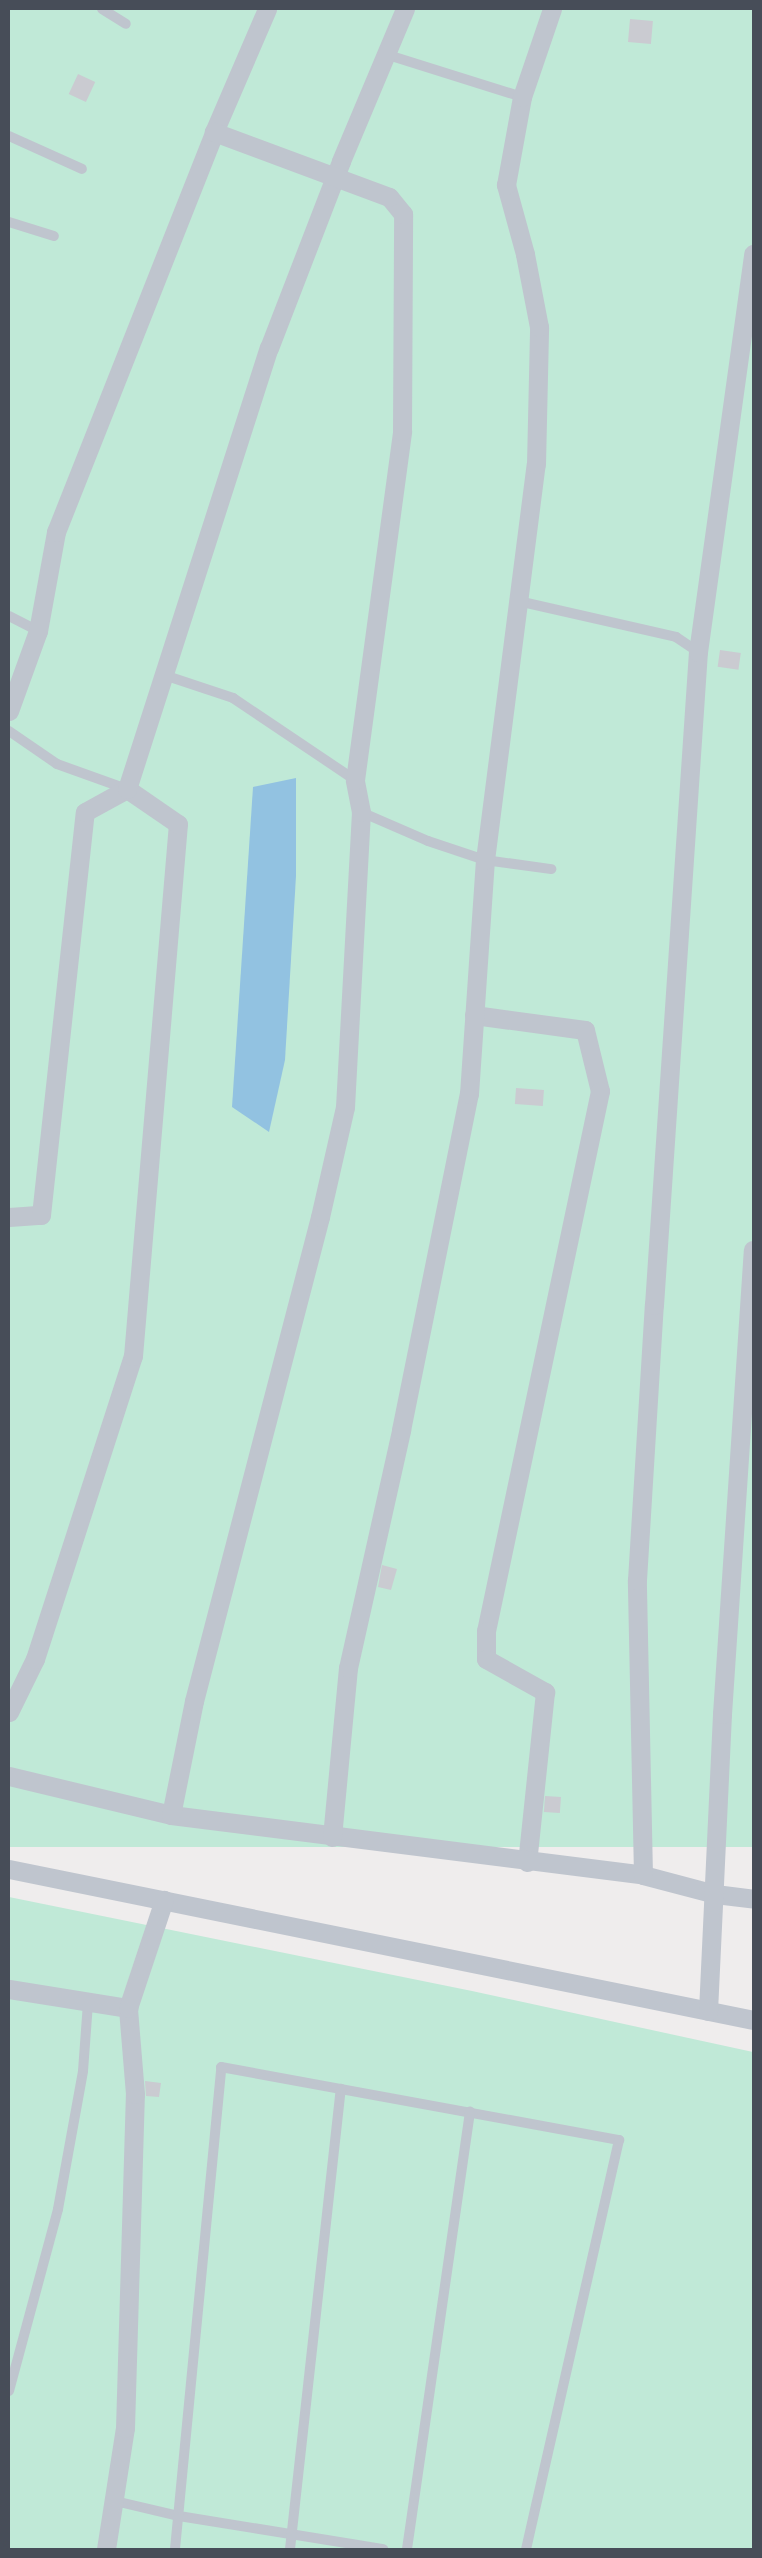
<!DOCTYPE html>
<html>
<head>
<meta charset="utf-8">
<style>
	body { margin:0 }
	#map { position:relative; width:762px; height:2558px; overflow:hidden; background:#efeded; font-family:"IBM Plex Sans",sans-serif }
	div>[style] { position:absolute }
	.green>* { inset:0; background:#c0e9d7; transform-origin:0 0 }
	.water>* { inset:0; background:#92c2e1 }
	.building>* { inset:0; background:#cacbd1; transform-origin:0 0 }
	.service>* { height:10px; margin:-5px; padding:0 5px; transform-origin:5px; border-radius:5px; background:#bfc5ce }
	.minor>* { height:19px; margin:-9.5px; padding:0 9.5px; transform-origin:9.5px; border-radius:9.5px; background:#bfc5ce }
	span { translate:-50% -50%; white-space:nowrap; text-align:center; line-height:1.15; -webkit-text-stroke:5px #fff; paint-order:stroke }
	.frame { position:absolute; inset:0; border:10px solid #474d58; pointer-events:none }
</style>
</head>
<body>
<div id="map">
	<div class="green">
		<i style="left:9px;top:9px;width:744px;height:1838px"></i>
		<i style="clip-path:polygon(9px 1897px,472px 1991px,753px 2052px,753px 2549px,9px 2549px)"></i>
	</div>
	<div class="water">
		<i style="clip-path:polygon(296px 778px,296px 876px,285px 1060px,269px 1132px,232px 1107px,253px 787px)"></i>
	</div>
	<div class="building">
		<i style="left:630px;top:19px;width:23px;height:23px;rotate:5deg"></i>
		<i style="left:78px;top:74px;width:19px;height:22px;rotate:25deg"></i>
		<i style="left:720px;top:650px;width:21px;height:17px;rotate:8deg"></i>
		<i style="left:516px;top:1088px;width:28px;height:16px;rotate:4deg"></i>
		<i style="clip-path:polygon(382px 1565px,397px 1569px,391px 1590px,378px 1587px)"></i>
		<i style="left:545px;top:1796px;width:16px;height:16px;rotate:4deg"></i>
		<i style="clip-path:polygon(145px 2081px,161px 2083px,159px 2097px,146px 2096px)"></i>
	</div>
	<div class="service">
		<i style="left:102px;top:9px;width:28px;rotate:32deg"></i>
		<i style="left:385px;top:54px;width:144px;rotate:17.4deg"></i>
		<i style="left:9px;top:136px;width:80px;rotate:24.3deg"></i>
		<i style="left:9px;top:222px;width:47px;rotate:17.3deg"></i>
		<i style="left:518px;top:601px;width:162px;rotate:12.8deg"></i>
		<i style="left:676px;top:637px;width:27px;rotate:34deg"></i>
		<i style="left:9px;top:616px;width:33px;rotate:27deg"></i>
		<i style="left:164px;top:675px;width:73px;rotate:18.4deg"></i>
		<i style="left:233px;top:698px;width:147px;rotate:33.9deg"></i>
		<i style="left:9px;top:731px;width:58px;rotate:34.5deg"></i>
		<i style="left:57px;top:764px;width:74px;rotate:19.7deg"></i>
		<i style="left:361px;top:812px;width:73px;rotate:23.4deg"></i>
		<i style="left:428px;top:841px;width:60px;rotate:18.4deg"></i>
		<i style="left:485px;top:860px;width:67px;rotate:7.8deg"></i>
		<i style="left:9px;top:2391px;width:188px;rotate:-74.9deg"></i>
		<i style="left:58px;top:2209px;width:140px;rotate:-79.7deg"></i>
		<i style="left:83px;top:2071px;width:68px;rotate:-85.8deg"></i>
		<i style="left:115px;top:2501px;width:66px;rotate:13.2deg"></i>
		<i style="left:179px;top:2516px;width:207px;rotate:9.2deg"></i>
		<i style="left:175px;top:2549px;width:484px;rotate:-84.5deg"></i>
		<i style="left:221px;top:2067px;width:405px;rotate:10.4deg"></i>
		<i style="left:619px;top:2140px;width:419px;rotate:102.8deg"></i>
		<i style="left:290px;top:2549px;width:463px;rotate:-83.7deg"></i>
		<i style="left:407px;top:2549px;width:442px;rotate:-81.8deg"></i>
	</div>
	<div class="minor">
		<i style="left:9px;top:711px;width:85px;rotate:-70.1deg"></i>
		<i style="left:38px;top:631px;width:101px;rotate:-79.7deg"></i>
		<i style="left:56px;top:532px;width:430px;rotate:-68.4deg"></i>
		<i style="left:214px;top:132px;width:134px;rotate:-66.7deg"></i>
		<i style="left:474px;top:1015px;width:112px;rotate:7.7deg"></i>
		<i style="left:585px;top:1030px;width:63px;rotate:76.2deg"></i>
		<i style="left:600px;top:1091px;width:552px;rotate:101.92deg"></i>
		<i style="left:486px;top:1631px;width:28px;rotate:90deg"></i>
		<i style="left:486px;top:1659px;width:68px;rotate:29.2deg"></i>
		<i style="left:545px;top:1692px;width:171px;rotate:96deg"></i>
		<i style="left:9px;top:1217px;width:32px;rotate:-4deg"></i>
		<i style="left:41px;top:1215px;width:405px;rotate:-83.8deg"></i>
		<i style="left:85px;top:812px;width:48px;rotate:-28.7deg"></i>
		<i style="left:9px;top:1712px;width:59px;rotate:-63.9deg"></i>
		<i style="left:35px;top:1659px;width:318px;rotate:-72.1deg"></i>
		<i style="left:133px;top:1356px;width:534px;rotate:-85.17deg"></i>
		<i style="left:178px;top:824px;width:62px;rotate:-145.5deg"></i>
		<i style="left:127px;top:789px;width:463px;rotate:-72.2deg"></i>
		<i style="left:269px;top:348px;width:200px;rotate:-68.9deg"></i>
		<i style="left:341px;top:161px;width:165px;rotate:-67.2deg"></i>
		<i style="left:9px;top:1776px;width:167px;rotate:13.5deg"></i>
		<i style="left:171px;top:1815px;width:476px;rotate:7.2deg"></i>
		<i style="left:643px;top:1875px;width:74px;rotate:14.8deg"></i>
		<i style="left:715px;top:1894px;width:38px;rotate:7deg"></i>
		<i style="left:171px;top:1815px;width:116px;rotate:-78.6deg"></i>
		<i style="left:194px;top:1701px;width:500px;rotate:-75.41deg"></i>
		<i style="left:320px;top:1217px;width:113px;rotate:-77.2deg"></i>
		<i style="left:345px;top:1107px;width:295px;rotate:-86.9deg"></i>
		<i style="left:361px;top:812px;width:33px;rotate:-101deg"></i>
		<i style="left:355px;top:780px;width:352px;rotate:-82.3deg"></i>
		<i style="left:402px;top:431px;width:217px;rotate:-89.7deg"></i>
		<i style="left:403px;top:214px;width:22px;rotate:-129deg"></i>
		<i style="left:389px;top:197px;width:187px;rotate:-159.6deg"></i>
		<i style="left:332px;top:1837px;width:170px;rotate:-84.6deg"></i>
		<i style="left:348px;top:1668px;width:244px;rotate:-77.4deg"></i>
		<i style="left:401px;top:1430px;width:343px;rotate:-78.6deg"></i>
		<i style="left:469px;top:1094px;width:235px;rotate:-86.1deg"></i>
		<i style="left:485px;top:860px;width:399px;rotate:-82.7deg"></i>
		<i style="left:536px;top:464px;width:137px;rotate:-88.7deg"></i>
		<i style="left:539px;top:327px;width:74px;rotate:-100.9deg"></i>
		<i style="left:525px;top:254px;width:72px;rotate:-105.4deg"></i>
		<i style="left:506px;top:185px;width:89px;rotate:-79.7deg"></i>
		<i style="left:522px;top:97px;width:93px;rotate:-71.2deg"></i>
		<i style="left:9px;top:1869px;width:759px;rotate:11.47deg"></i>
		<i style="left:643px;top:1875px;width:295px;rotate:-91.2deg"></i>
		<i style="left:637px;top:1580px;width:276px;rotate:-86.5deg"></i>
		<i style="left:654px;top:1305px;width:654px;rotate:-86.15deg"></i>
		<i style="left:698px;top:652px;width:402px;rotate:-82.1deg"></i>
		<i style="left:9px;top:1989px;width:121px;rotate:9.1deg"></i>
		<i style="left:708px;top:2011px;width:297px;rotate:-87.3deg"></i>
		<i style="left:722px;top:1714px;width:465px;rotate:-86.2deg"></i>
		<i style="left:106px;top:2549px;width:122px;rotate:-81.1deg"></i>
		<i style="left:125px;top:2428px;width:334px;rotate:-88.3deg"></i>
		<i style="left:135px;top:2094px;width:86px;rotate:-94.7deg"></i>
		<i style="left:128px;top:2008px;width:114px;rotate:-71.6deg"></i>
	</div>
	<div class="frame"></div>
</div>
</body>
</html>
